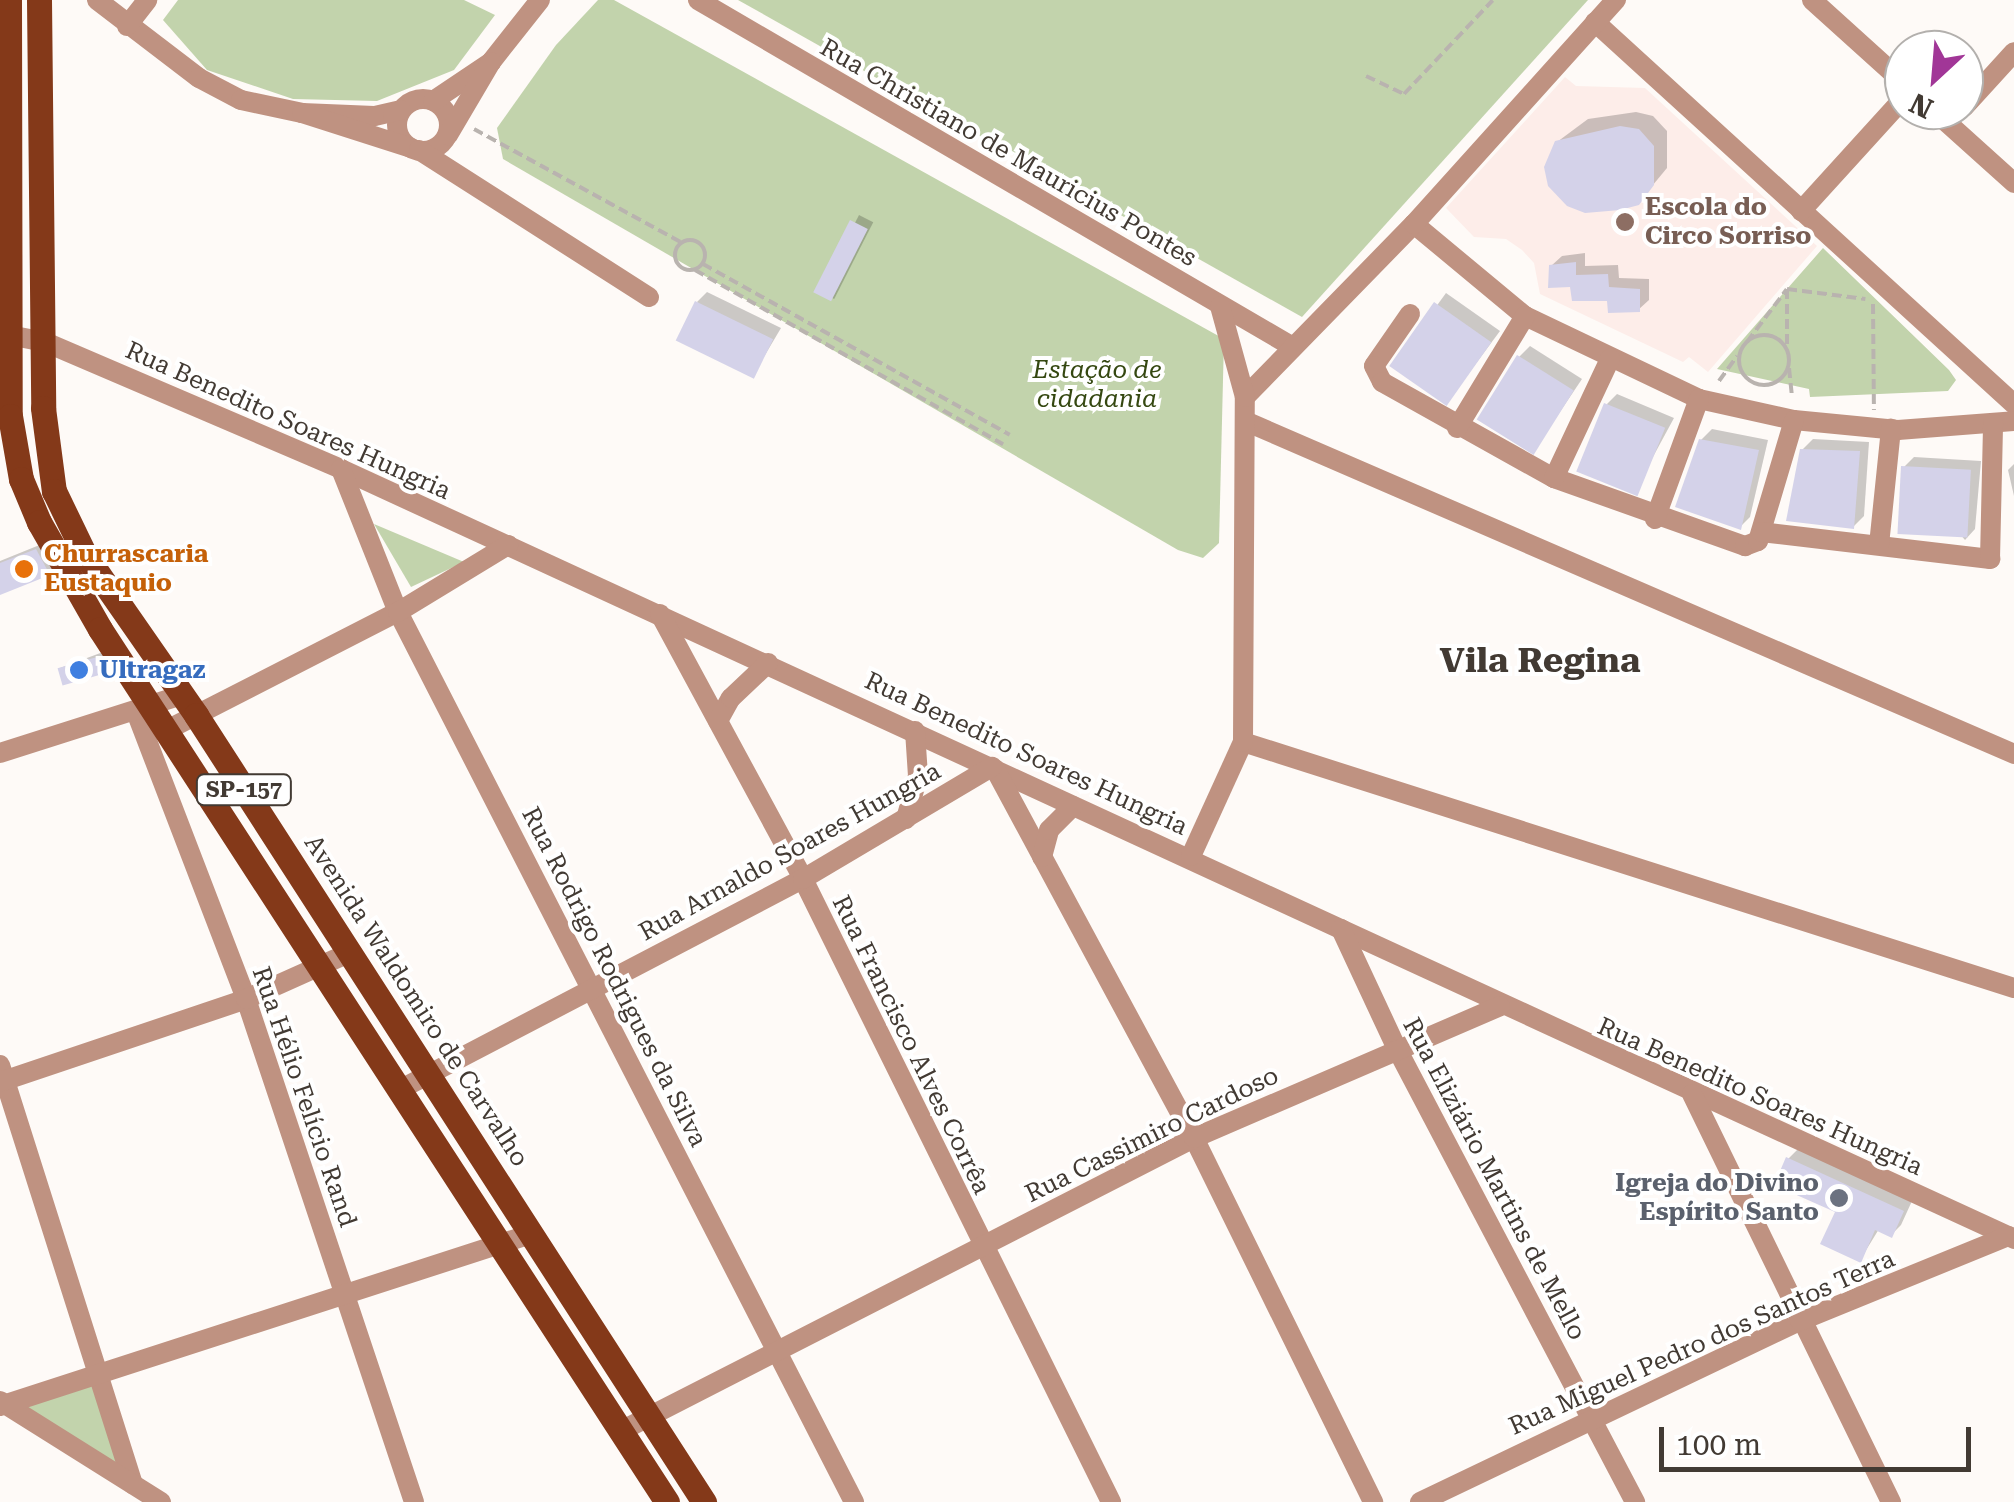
<!DOCTYPE html>
<html>
<head>
<meta charset="utf-8">
<style>
	body { margin:0 }
	#map { position:relative; width:2014px; height:1502px; overflow:hidden; background:#fefaf7; font-family:"Roboto Serif",serif }
	div>[style] { position:absolute }
	.education>* { inset:0; background:#fdede9 }
	.green>* { inset:0; background:#c2d3ac }
	.shadow>* { inset:0; background:#0003; transform-origin:0 0 }
	.building>* { inset:0; background:#d4d2e9; transform-origin:0 0 }
	.path>* { height:4px; margin-top:-2px; transform-origin:0; background:repeating-linear-gradient(90deg,#b9b3af 0 10px,transparent 0 15px) }
	.path>.ring { margin:-2px; padding:0; box-sizing:content-box; background:none; border:4px solid #b9b3af; border-radius:50% }
	.minor>* { height:20px; margin:-10px; padding:0 10px; transform-origin:10px; border-radius:10px; background:#bf9281 }
	.minor>.ring { margin:-10px; padding:0; box-sizing:content-box; background:none; border:20px solid #bf9281; border-radius:50% }
	.primary>* { height:25px; margin:-12.5px; padding:0 12.5px; transform-origin:12.5px; border-radius:12.5px; background:#843919 }
	.dots>* { width:28px; height:28px; translate:-50% -50%; box-sizing:border-box; border:5px solid #fff; border-radius:50% }
	span { translate:-50% -50%; white-space:nowrap; text-align:center; line-height:1.15; -webkit-text-stroke:8px #fff; paint-order:stroke }
	.shield-label span { padding:2px 8px; background:#fff; border:2px solid; border-radius:8px; -webkit-text-stroke-width:0 }
	.shield-label { font-size:22px; color:#423a33; font-weight:700 }
	.street-label { font-size:25px; color:#423a33 }
	.education-label { font-size:25px; color:#785e54; font-weight:700 }
	.left { translate:0 -50%; text-align:left }
	.park-label { font-size:25px; color:#354811; font-style:italic }
	.food-label { font-size:25px; color:#c56008; font-weight:700 }
	.shop-label { font-size:25px; color:#366cbe; font-weight:700 }
	.worship-label { font-size:25px; color:#5b616d; font-weight:700 }
	.right { translate:-100% -50%; text-align:right }
	.district-label { font-size:35px; color:#423a33; font-weight:700 }
	.north { position:absolute; left:1884px; top:30px; width:100px; height:100px; box-sizing:border-box; background:#fff; border:2px solid #b3b0ad; border-radius:50%; rotate:206deg; font-size:28px; font-weight:700; line-height:40px; text-align:center; color:#423a33 }
	.north::after { content:''; display:block; margin:auto; width:35px; height:45px; background:#a13697; clip-path:polygon(50% 0,100% 100%,50% 72%,0 100%) }
	.scale { position:absolute; left:1659px; top:1427px; width:312px; height:45px; box-sizing:border-box; border:5px solid #423a33; border-top:0; padding-left:12px; font-size:30px; line-height:35px; white-space:nowrap; color:#423a33; -webkit-text-stroke:8px #fff; paint-order:stroke }
</style>
</head>
<body>
<div id="map">
	<div class="education">
		<i style="clip-path:polygon(1565px 77px,1576px 86px,1645px 88px,1817px 246px,1708px 372px,1689px 357px,1683px 362px,1540px 294px,1534px 263px,1522px 250px,1506px 239px,1474px 237px,1446px 208px)"></i>
	</div>
	<div class="green">
		<i style="clip-path:polygon(178px 0,464px 0,495px 15px,454px 70px,377px 101px,293px 99px,207px 70px,163px 20px)"></i>
		<i style="clip-path:polygon(598px 0,614px 0,1224px 339px,1219px 543px,1203px 558px,1178px 550px,503px 159px,497px 128px,556px 45px)"></i>
		<i style="clip-path:polygon(738px 0,1588px 0,1302px 317px)"></i>
		<i style="clip-path:polygon(1823px 248px,1949px 370px,1956px 380px,1948px 391px,1810px 397px,1809px 389px,1717px 369px)"></i>
		<i style="clip-path:polygon(374px 524px,464px 562px,411px 587px)"></i>
		<i style="clip-path:polygon(97px 1377px,127px 1474px,15px 1406px)"></i>
	</div>
	<div class="shadow">
		<i style="clip-path:polygon(1636px 112px,1653px 116px,1667px 131px,1667px 168px,1638px 203px,1557px 142px,1588px 119px)"></i>
		<i style="left:859px;top:215px;width:16px;height:86px;rotate:27deg"></i>
		<i style="clip-path:polygon(1585px 253px,1585px 266px,1618px 265px,1619px 278px,1649px 279px,1649px 300px,1638px 310px,1572px 285px,1551px 266px,1562px 256px)"></i>
		<i style="clip-path:polygon(707px 292px,781px 328px,753px 375px,697px 302px)"></i>
		<i style="clip-path:polygon(1446px 293px,1500px 331px,1457px 389px,1393px 366px)"></i>
		<i style="clip-path:polygon(1530px 346px,1582px 379px,1535px 449px,1519px 357px)"></i>
		<i style="clip-path:polygon(1617px 394px,1674px 418px,1635px 490px,1607px 404px)"></i>
		<i style="clip-path:polygon(1712px 429px,1768px 440px,1750px 517px,1740px 527px,1701px 440px)"></i>
		<i style="clip-path:polygon(1813px 439px,1869px 442px,1864px 516px,1853px 527px,1802px 450px)"></i>
		<i style="clip-path:polygon(1914px 457px,1981px 461px,1975px 529px,1965px 540px,1904px 467px)"></i>
		<i style="clip-path:polygon(2014px 464px,2014px 496px,2008px 470px)"></i>
		<i style="clip-path:polygon(42px 544px,55px 567px,0 593px,0 561px)"></i>
		<i style="clip-path:polygon(103px 652px,107px 665px,100px 671px,60px 668px)"></i>
		<i style="clip-path:polygon(1798px 1149px,1912px 1201px,1901px 1225px,1891px 1235px,1879px 1229px,1860px 1260px,1838px 1211px,1788px 1159px)"></i>
	</div>
	<div class="building">
		<i style="clip-path:polygon(1620px 126px,1639px 129px,1654px 146px,1654px 185px,1639px 205px,1620px 210px,1585px 213px,1567px 206px,1548px 186px,1544px 167px,1555px 141px)"></i>
		<i style="left:850px;top:220px;width:20px;height:81px;rotate:27deg"></i>
		<i style="clip-path:polygon(1576px 262px,1576px 275px,1608px 274px,1609px 287px,1640px 289px,1640px 312px,1608px 313px,1607px 301px,1572px 301px,1570px 287px,1548px 288px,1549px 265px)"></i>
		<i style="left:695px;top:301px;width:87px;height:44px;rotate:26deg"></i>
		<i style="left:1434px;top:302px;width:70px;height:78px;rotate:35deg"></i>
		<i style="left:1517px;top:355px;width:67px;height:76px;rotate:32deg"></i>
		<i style="left:1604px;top:403px;width:66px;height:74px;rotate:22deg"></i>
		<i style="clip-path:polygon(1699px 439px,1759px 450px,1741px 530px,1675px 507px)"></i>
		<i style="clip-path:polygon(1800px 449px,1860px 451px,1854px 529px,1786px 521px)"></i>
		<i style="left:1901px;top:466px;width:70px;height:68px;rotate:3deg"></i>
		<i style="clip-path:polygon(36px 549px,50px 575px,0 595px,0 563px)"></i>
		<i style="left:97px;top:657px;width:18px;height:41px;rotate:74deg"></i>
		<i style="clip-path:polygon(1786px 1157px,1904px 1211px,1892px 1238px,1875px 1230px,1861px 1263px,1820px 1244px,1835px 1212px,1774px 1185px)"></i>
	</div>
	<div class="path">
		<i style="left:1366px;top:76px;width:42px;rotate:25.3deg"></i>
		<i style="left:1404px;top:94px;width:129px;rotate:-46.6deg"></i>
		<i style="left:474px;top:129px;width:235px;rotate:28.7deg"></i>
		<i class="ring" style="left:675px;top:240px;width:26px;height:26px"></i>
		<i style="left:703px;top:264px;width:351px;rotate:29.1deg"></i>
		<i style="left:695px;top:270px;width:354px;rotate:29.5deg"></i>
		<i style="left:1787px;top:289px;width:60px;rotate:90deg"></i>
		<i style="left:1873px;top:304px;width:106px;rotate:89.5deg"></i>
		<i class="ring" style="left:1739px;top:335px;width:46px;height:46px"></i>
		<i style="left:1747px;top:342px;width:66px;rotate:-53deg"></i>
		<i style="left:1787px;top:289px;width:79px;rotate:7.3deg"></i>
		<i style="left:1789px;top:368px;width:30px;rotate:84deg"></i>
		<i style="left:1719px;top:381px;width:31px;rotate:-54deg"></i>
	</div>
	<div class="minor">
		<i style="left:97px;top:0;width:128px;rotate:37.4deg"></i>
		<i style="left:199px;top:78px;width:47px;rotate:27.6deg"></i>
		<i style="left:241px;top:100px;width:62px;rotate:12deg"></i>
		<i style="left:698px;top:0;width:689px;rotate:30.25deg"></i>
		<i style="left:1812px;top:0;width:124px;rotate:42.1deg"></i>
		<i style="left:1595px;top:22px;width:567px;rotate:42.36deg"></i>
		<i style="left:127px;top:26px;width:33px;rotate:-52deg"></i>
		<i style="left:491px;top:62px;width:79px;rotate:-51.7deg"></i>
		<i class="ring" style="left:397px;top:99px;width:32px;height:32px"></i>
		<i style="left:433px;top:101px;width:70px;rotate:-33.9deg"></i>
		<i style="left:491px;top:62px;width:85px;rotate:120.5deg"></i>
		<i style="left:1964px;top:107px;width:74px;rotate:-47.7deg"></i>
		<i style="left:401px;top:110px;width:28px;rotate:167deg"></i>
		<i style="left:374px;top:116px;width:72px;rotate:-177.6deg"></i>
		<i style="left:302px;top:113px;width:114px;rotate:17.8deg"></i>
		<i style="left:1933px;top:110px;width:109px;rotate:42deg"></i>
		<i style="left:419px;top:150px;width:273px;rotate:32.6deg"></i>
		<i style="left:1801px;top:211px;width:153px;rotate:-47.7deg"></i>
		<i style="left:1414px;top:224px;width:144px;rotate:39.7deg"></i>
		<i style="left:1525px;top:316px;width:193px;rotate:25.5deg"></i>
		<i style="left:1699px;top:399px;width:97px;rotate:12.5deg"></i>
		<i style="left:1794px;top:420px;width:104px;rotate:5.5deg"></i>
		<i style="left:1898px;top:430px;width:116px;rotate:-4.4deg"></i>
		<i style="left:1410px;top:314px;width:63px;rotate:124.7deg"></i>
		<i style="left:1374px;top:366px;width:18px;rotate:63deg"></i>
		<i style="left:1382px;top:382px;width:197px;rotate:29.2deg"></i>
		<i style="left:1554px;top:478px;width:203px;rotate:19.6deg"></i>
		<i style="left:1745px;top:546px;width:14px;rotate:-21deg"></i>
		<i style="left:1758px;top:541px;width:126px;rotate:-73.4deg"></i>
		<i style="left:9px;top:335px;width:37px;rotate:11deg"></i>
		<i style="left:45px;top:342px;width:322px;rotate:23.2deg"></i>
		<i style="left:341px;top:469px;width:1842px;rotate:24.71deg"></i>
		<i style="left:1245px;top:397px;width:242px;rotate:-45.7deg"></i>
		<i style="left:1414px;top:224px;width:302px;rotate:-48deg"></i>
		<i style="left:1245px;top:421px;width:838px;rotate:23.41deg"></i>
		<i style="left:1457px;top:428px;width:131px;rotate:-58.7deg"></i>
		<i style="left:341px;top:469px;width:154px;rotate:68.3deg"></i>
		<i style="left:398px;top:612px;width:1000px;rotate:62.87deg"></i>
		<i style="left:1554px;top:478px;width:132px;rotate:-64.8deg"></i>
		<i style="left:1655px;top:519px;width:128px;rotate:-69.9deg"></i>
		<i style="left:1761px;top:532px;width:231px;rotate:6.7deg"></i>
		<i style="left:1990px;top:559px;width:136px;rotate:-88.7deg"></i>
		<i style="left:1879px;top:545px;width:117px;rotate:-84.1deg"></i>
		<i style="left:660px;top:614px;width:301px;rotate:61.6deg"></i>
		<i style="left:803px;top:879px;width:695px;rotate:63.69deg"></i>
		<i style="left:136px;top:712px;width:307px;rotate:69deg"></i>
		<i style="left:246px;top:999px;width:530px;rotate:71.53deg"></i>
		<i style="left:718px;top:721px;width:26px;rotate:-61deg"></i>
		<i style="left:731px;top:698px;width:51px;rotate:-43.4deg"></i>
		<i style="left:165px;top:731px;width:262px;rotate:-27.1deg"></i>
		<i style="left:398px;top:612px;width:129px;rotate:-31.3deg"></i>
		<i style="left:1243px;top:742px;width:809px;rotate:17.7deg"></i>
		<i style="left:0;top:753px;width:191px;rotate:-17.7deg"></i>
		<i style="left:995px;top:769px;width:419px;rotate:61.7deg"></i>
		<i style="left:1194px;top:1138px;width:406px;rotate:63.8deg"></i>
		<i style="left:906px;top:819px;width:45px;rotate:-74.4deg"></i>
		<i style="left:918px;top:776px;width:45px;rotate:-93.8deg"></i>
		<i style="left:1191px;top:856px;width:125px;rotate:-65.5deg"></i>
		<i style="left:1243px;top:742px;width:345px;rotate:-89.7deg"></i>
		<i style="left:1245px;top:397px;width:94px;rotate:-105.4deg"></i>
		<i style="left:1042px;top:857px;width:28px;rotate:-75deg"></i>
		<i style="left:1049px;top:830px;width:34px;rotate:-45deg"></i>
		<i style="left:1341px;top:929px;width:132px;rotate:65deg"></i>
		<i style="left:1397px;top:1049px;width:512px;rotate:62.28deg"></i>
		<i style="left:0;top:1065px;width:440px;rotate:72.4deg"></i>
		<i style="left:0;top:1082px;width:260px;rotate:-18.6deg"></i>
		<i style="left:246px;top:999px;width:113px;rotate:-24.1deg"></i>
		<i style="left:399px;top:1090px;width:456px;rotate:-27.6deg"></i>
		<i style="left:803px;top:879px;width:220px;rotate:-30.7deg"></i>
		<i style="left:1692px;top:1094px;width:454px;rotate:64deg"></i>
		<i style="left:0;top:1401px;width:190px;rotate:32.1deg"></i>
		<i style="left:0;top:1406px;width:558px;rotate:-17.95deg"></i>
		<i style="left:619px;top:1432px;width:646px;rotate:-27.08deg"></i>
		<i style="left:1194px;top:1138px;width:333px;rotate:-23.3deg"></i>
		<i style="left:1420px;top:1502px;width:421px;rotate:-25.5deg"></i>
		<i style="left:1800px;top:1321px;width:225px;rotate:-22.2deg"></i>
	</div>
	<div class="primary">
		<i style="left:9px;top:0;width:416px;rotate:89.9deg"></i>
		<i style="left:10px;top:416px;width:64px;rotate:80.1deg"></i>
		<i style="left:21px;top:479px;width:47px;rotate:67.3deg"></i>
		<i style="left:39px;top:522px;width:123px;rotate:60.3deg"></i>
		<i style="left:100px;top:629px;width:1041px;rotate:57deg"></i>
		<i style="left:39px;top:0;width:408px;rotate:89.4deg"></i>
		<i style="left:43px;top:408px;width:84px;rotate:82.5deg"></i>
		<i style="left:54px;top:491px;width:71px;rotate:64.2deg"></i>
		<i style="left:85px;top:555px;width:195px;rotate:55.2deg"></i>
		<i style="left:196px;top:715px;width:937px;rotate:57.16deg"></i>
	</div>
	<div class="dots">
		<i style="left:1625px;top:222px;background:#8d6e63"></i>
		<i style="left:24px;top:569px;background:#e8710a"></i>
		<i style="left:79px;top:670px;background:#3f7fe0"></i>
		<i style="left:1839px;top:1198px;background:#6b7280"></i>
	</div>
	<div class="shield-label">
		<span style="left:244px;top:790px">SP-157</span>
	</div>
	<div class="street-label">
		<span style="left:1008px;top:153px;rotate:30deg">Rua Christiano de Mauricius Pontes</span>
		<span style="left:288px;top:421px;rotate:24deg">Rua Benedito Soares Hungria</span>
		<span style="left:1026px;top:754px;rotate:25deg">Rua Benedito Soares Hungria</span>
		<span style="left:790px;top:852px;rotate:-29deg">Rua Arnaldo Soares Hungria</span>
		<span style="left:614px;top:977px;rotate:63deg">Rua Rodrigo Rodrigues da Silva</span>
		<span style="left:416px;top:1001px;rotate:57deg">Avenida Waldomiro de Carvalho</span>
		<span style="left:911px;top:1045px;rotate:64deg">Rua Francisco Alves Corrêa</span>
		<span style="left:304px;top:1097px;rotate:71deg">Rua Hélio Felício Rand</span>
		<span style="left:1760px;top:1097px;rotate:24deg">Rua Benedito Soares Hungria</span>
		<span style="left:1152px;top:1135px;rotate:-26deg">Rua Cassimiro Cardoso</span>
		<span style="left:1494px;top:1179px;rotate:62deg">Rua Eliziário Martins de Mello</span>
		<span style="left:1702px;top:1343px;rotate:-24deg">Rua Miguel Pedro dos Santos Terra</span>
	</div>
	<div class="education-label">
		<span class="left" style="left:1645px;top:222px">Escola do<br>Circo Sorriso</span>
	</div>
	<div class="park-label">
		<span style="left:1097px;top:385px">Estação de<br>cidadania</span>
	</div>
	<div class="food-label">
		<span class="left" style="left:44px;top:569px">Churrascaria<br>Eustaquio</span>
	</div>
	<div class="shop-label">
		<span class="left" style="left:99px;top:670px">Ultragaz</span>
	</div>
	<div class="worship-label">
		<span class="right" style="left:1819px;top:1198px">Igreja do Divino<br>Espírito Santo</span>
	</div>
	<div class="district-label">
		<span style="left:1540px;top:661px">Vila Regina</span>
	</div>
	<div class="north">N</div>
	<div class="scale">100 m</div>
</div>
</body>
</html>
